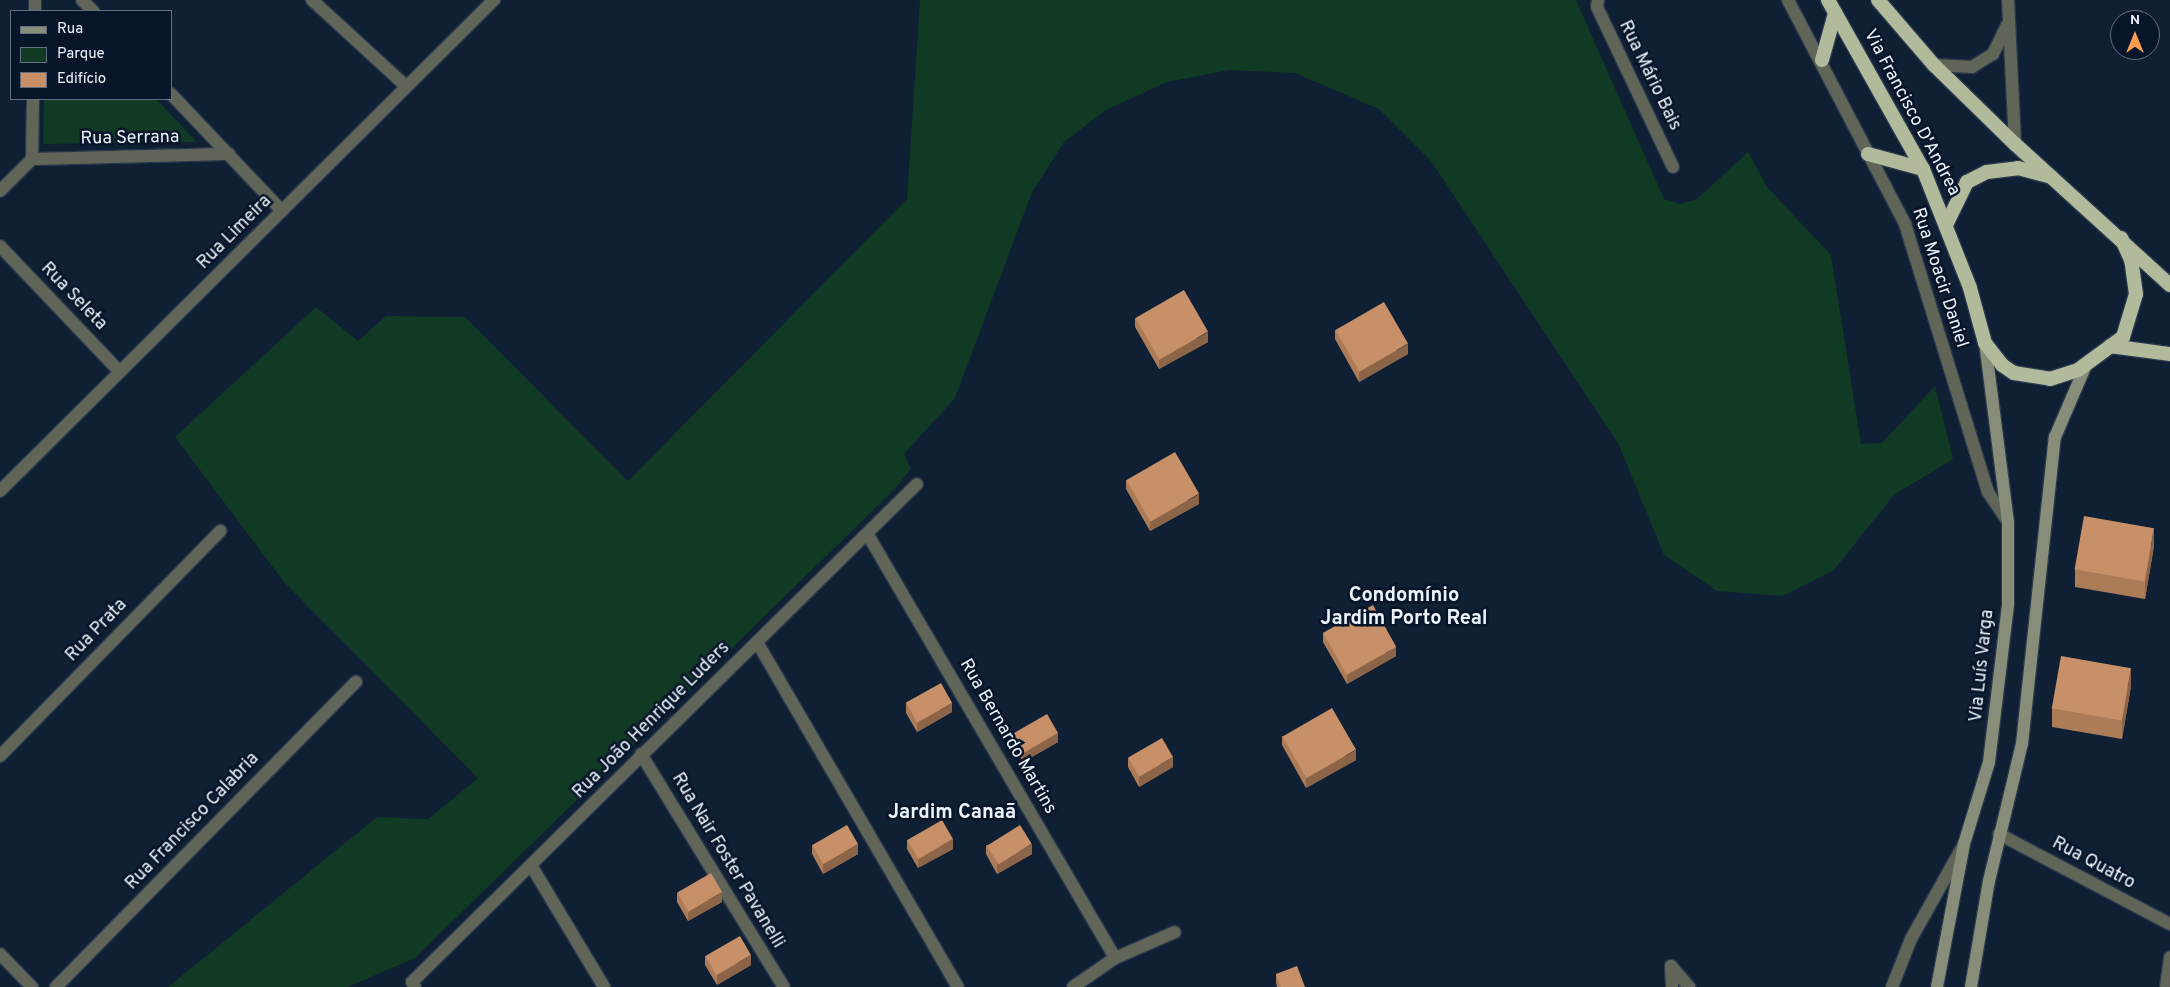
<!DOCTYPE html>
<html>
<head>
<meta charset="utf-8">
<style>
	body { margin:0 }
	#map { position:relative; width:2170px; height:987px; overflow:hidden; background:#0f1f34; font-family:Overpass,sans-serif }
	div>[style] { position:absolute }
	.green>* { inset:0; background:#103a23 }
	.roads { filter:drop-shadow(1px 0 #2a394c) drop-shadow(-1px 0 #2a394c) drop-shadow(0 1px #2a394c) drop-shadow(0 -1px #2a394c) }
	.minor>* { height:12px; margin:-6px; padding:0 6px; transform-origin:6px; border-radius:6px; background:#616558 }
	.secondary>* { height:12px; margin:-6px; padding:0 6px; transform-origin:6px; border-radius:6px; background:#878d78 }
	.trunk>* { height:14px; margin:-7px; padding:0 7px; transform-origin:7px; border-radius:7px; background:#b2ba9c }
	.wall>* { inset:0; background:#ac7c59 }
	.shaded-wall>* { inset:0; background:#8c6549 }
	.building>* { inset:0; background:#c89068; transform-origin:0 0 }
	span { translate:-50% -50%; white-space:nowrap; text-align:center; line-height:1.15; -webkit-text-stroke:5px #06152a; paint-order:stroke }
	.street-label { font-size:18px; color:#eef4fd }
	.quarter-label { font-size:20px; color:#eef4fd; font-weight:700 }
	.legend { position:absolute; left:10px; top:10px; width:162px; height:90px; box-sizing:border-box; background:#06152a; border:1px solid #636e7e; margin:0; padding:6px 9px; list-style:none; font-size:15px; color:#eef4fd }
	.legend li { display:flex; align-items:center; gap:10px; height:25px }
	.legend b { width:25px; border:1px solid #636e7e }
	.north { position:absolute; left:2110px; top:10px; width:50px; height:50px; box-sizing:border-box; background:#06152a; border:1px solid #636e7e; border-radius:50%; rotate:0deg; font-size:14px; font-weight:700; line-height:20px; text-align:center; color:#eef4fd }
	.north::after { content:''; display:block; margin:auto; width:18px; height:22px; background:#fa9f4e; clip-path:polygon(50% 0,100% 100%,50% 72%,0 100%) }
</style>
</head>
<body>
<div id="map">
	<div class="green">
		<i style="clip-path:polygon(920px 0,1576px 0,1664px 199px,1680px 204px,1697px 199px,1748px 152px,1768px 188px,1831px 255px,1861px 444px,1882px 443px,1935px 386px,1953px 459px,1894px 495px,1834px 570px,1783px 596px,1717px 591px,1664px 555px,1619px 445px,1431px 161px,1379px 109px,1295px 73px,1229px 70px,1167px 82px,1106px 110px,1064px 142px,1032px 192px,955px 398px,904px 454px,911px 469px,895px 489px,415px 958px,348px 987px,168px 987px,377px 817px,428px 819px,478px 778px,284px 582px,175px 437px,316px 307px,358px 341px,386px 316px,465px 317px,628px 481px,907px 199px)"></i>
		<i style="clip-path:polygon(44px 99px,156px 99px,197px 142px,43px 144px)"></i>
	</div>
	<div class="roads">
		<div class="minor">
			<i style="left:82px;top:0;width:16px;rotate:45deg"></i>
			<i style="left:312px;top:0;width:127px;rotate:42.5deg"></i>
			<i style="left:1598px;top:0;width:7px;rotate:98deg"></i>
			<i style="left:1597px;top:7px;width:177px;rotate:64.6deg"></i>
			<i style="left:1788px;top:0;width:253px;rotate:62.4deg"></i>
			<i style="left:1905px;top:224px;width:281px;rotate:72.8deg"></i>
			<i style="left:1988px;top:492px;width:36px;rotate:56deg"></i>
			<i style="left:2008px;top:0;width:144px;rotate:87.2deg"></i>
			<i style="left:35px;top:11px;width:11px;rotate:-90deg"></i>
			<i style="left:1934px;top:65px;width:38px;rotate:3deg"></i>
			<i style="left:1972px;top:67px;width:25px;rotate:-32deg"></i>
			<i style="left:1993px;top:54px;width:32px;rotate:-64deg"></i>
			<i style="left:171px;top:94px;width:161px;rotate:46.5deg"></i>
			<i style="left:32px;top:159px;width:60px;rotate:-89deg"></i>
			<i style="left:0;top:191px;width:45px;rotate:-45deg"></i>
			<i style="left:32px;top:159px;width:197px;rotate:-1.5deg"></i>
			<i style="left:0;top:246px;width:174px;rotate:46.4deg"></i>
			<i style="left:0;top:491px;width:697px;rotate:-44.83deg"></i>
			<i style="left:868px;top:535px;width:490px;rotate:59.7deg"></i>
			<i style="left:757px;top:642px;width:399px;rotate:59.8deg"></i>
			<i style="left:641px;top:754px;width:273px;rotate:58.5deg"></i>
			<i style="left:0;top:756px;width:315px;rotate:-45.6deg"></i>
			<i style="left:1999px;top:834px;width:193px;rotate:27.8deg"></i>
			<i style="left:532px;top:867px;width:140px;rotate:59deg"></i>
			<i style="left:0;top:954px;width:46px;rotate:45.9deg"></i>
			<i style="left:1671px;top:966px;width:28px;rotate:49deg"></i>
			<i style="left:1671px;top:966px;width:21px;rotate:87deg"></i>
			<i style="left:56px;top:987px;width:428px;rotate:-45.5deg"></i>
			<i style="left:415px;top:987px;width:6px;rotate:-121deg"></i>
			<i style="left:412px;top:982px;width:709px;rotate:-44.6deg"></i>
			<i style="left:1073px;top:987px;width:51px;rotate:-34.6deg"></i>
			<i style="left:1115px;top:958px;width:65px;rotate:-23.4deg"></i>
			<i style="left:1892px;top:987px;width:52px;rotate:-68.4deg"></i>
			<i style="left:1911px;top:939px;width:107px;rotate:-60.8deg"></i>
			<i style="left:2166px;top:987px;width:30px;rotate:-82deg"></i>
		</div>
		<div class="secondary">
			<i style="left:1937px;top:987px;width:146px;rotate:-79.3deg"></i>
			<i style="left:1964px;top:844px;width:86px;rotate:-73deg"></i>
			<i style="left:1989px;top:762px;width:159px;rotate:-83.1deg"></i>
			<i style="left:2008px;top:604px;width:82px;rotate:-90deg"></i>
			<i style="left:2008px;top:522px;width:180px;rotate:-97.3deg"></i>
			<i style="left:1971px;top:987px;width:108px;rotate:-80.4deg"></i>
			<i style="left:1989px;top:881px;width:141px;rotate:-76.5deg"></i>
			<i style="left:2022px;top:744px;width:309px;rotate:-83.9deg"></i>
			<i style="left:2055px;top:437px;width:78px;rotate:-66.7deg"></i>
		</div>
		<div class="trunk">
			<i style="left:1828px;top:0;width:194px;rotate:60.7deg"></i>
			<i style="left:1923px;top:169px;width:128px;rotate:68.4deg"></i>
			<i style="left:1970px;top:288px;width:57px;rotate:74.7deg"></i>
			<i style="left:1985px;top:343px;width:28px;rotate:52deg"></i>
			<i style="left:2002px;top:365px;width:14px;rotate:34deg"></i>
			<i style="left:2014px;top:373px;width:36px;rotate:9deg"></i>
			<i style="left:2050px;top:379px;width:29px;rotate:-18deg"></i>
			<i style="left:2078px;top:370px;width:56px;rotate:-36.3deg"></i>
			<i style="left:2123px;top:337px;width:45px;rotate:-73.2deg"></i>
			<i style="left:2136px;top:294px;width:34px;rotate:-98deg"></i>
			<i style="left:2131px;top:260px;width:24px;rotate:-114deg"></i>
			<i style="left:1878px;top:0;width:86px;rotate:49.3deg"></i>
			<i style="left:1934px;top:65px;width:113px;rotate:44.3deg"></i>
			<i style="left:2015px;top:144px;width:210px;rotate:42.3deg"></i>
			<i style="left:1822px;top:60px;width:49px;rotate:-74.5deg"></i>
			<i style="left:1868px;top:154px;width:57px;rotate:15.3deg"></i>
			<i style="left:1947px;top:223px;width:46px;rotate:-64deg"></i>
			<i style="left:1967px;top:182px;width:22px;rotate:-27deg"></i>
			<i style="left:1987px;top:172px;width:31px;rotate:-7deg"></i>
			<i style="left:2018px;top:168px;width:30px;rotate:15deg"></i>
			<i style="left:2110px;top:346px;width:61px;rotate:7.6deg"></i>
		</div>
	</div>
	<div class="wall">
		<i style="clip-path:polygon(1135px 318px,1208px 342px,1159px 369px,1135px 327px)"></i>
		<i style="clip-path:polygon(1335px 330px,1408px 354px,1359px 382px,1335px 339px)"></i>
		<i style="clip-path:polygon(1126px 480px,1199px 504px,1150px 531px,1126px 489px)"></i>
		<i style="clip-path:polygon(2154px 546px,2145px 599px,2075px 587px,2075px 569px)"></i>
		<i style="clip-path:polygon(1323px 633px,1396px 656px,1347px 684px,1323px 642px)"></i>
		<i style="clip-path:polygon(2131px 686px,2122px 739px,2052px 727px,2052px 708px)"></i>
		<i style="clip-path:polygon(906px 703px,952px 712px,917px 732px,906px 713px)"></i>
		<i style="clip-path:polygon(1012px 733px,1058px 742px,1023px 762px,1012px 743px)"></i>
		<i style="clip-path:polygon(1282px 736px,1356px 760px,1306px 788px,1282px 745px)"></i>
		<i style="clip-path:polygon(1128px 758px,1173px 767px,1139px 787px,1128px 767px)"></i>
		<i style="clip-path:polygon(907px 840px,953px 849px,918px 868px,907px 849px)"></i>
		<i style="clip-path:polygon(812px 845px,858px 854px,823px 874px,812px 854px)"></i>
		<i style="clip-path:polygon(986px 845px,1032px 854px,997px 874px,986px 854px)"></i>
		<i style="clip-path:polygon(677px 893px,722px 902px,688px 921px,677px 902px)"></i>
		<i style="clip-path:polygon(705px 956px,751px 965px,717px 985px,705px 965px)"></i>
		<i style="clip-path:polygon(1276px 974px,1305px 987px,1277px 987px,1276px 983px)"></i>
	</div>
	<div class="shaded-wall">
		<i style="clip-path:polygon(1208px 332px,1208px 342px,1159px 369px,1159px 360px)"></i>
		<i style="clip-path:polygon(1408px 344px,1408px 354px,1359px 382px,1359px 372px)"></i>
		<i style="clip-path:polygon(1199px 494px,1199px 504px,1150px 531px,1150px 522px)"></i>
		<i style="clip-path:polygon(2154px 528px,2154px 546px,2145px 599px,2145px 581px)"></i>
		<i style="clip-path:polygon(1396px 647px,1396px 656px,1347px 684px,1347px 675px)"></i>
		<i style="clip-path:polygon(2131px 668px,2131px 686px,2122px 739px,2122px 720px)"></i>
		<i style="clip-path:polygon(952px 703px,952px 712px,917px 732px,917px 723px)"></i>
		<i style="clip-path:polygon(1058px 733px,1058px 742px,1023px 762px,1023px 752px)"></i>
		<i style="clip-path:polygon(1356px 750px,1356px 760px,1306px 788px,1306px 778px)"></i>
		<i style="clip-path:polygon(1173px 757px,1173px 767px,1139px 787px,1139px 777px)"></i>
		<i style="clip-path:polygon(953px 839px,953px 849px,918px 868px,918px 859px)"></i>
		<i style="clip-path:polygon(858px 844px,858px 854px,823px 874px,823px 864px)"></i>
		<i style="clip-path:polygon(1032px 844px,1032px 854px,997px 874px,997px 864px)"></i>
		<i style="clip-path:polygon(722px 892px,722px 902px,688px 921px,688px 912px)"></i>
		<i style="clip-path:polygon(751px 955px,751px 965px,717px 985px,717px 975px)"></i>
	</div>
	<div class="building">
		<i style="left:1184px;top:290px;width:48px;height:56px;rotate:60deg"></i>
		<i style="left:1384px;top:302px;width:48px;height:56px;rotate:60deg"></i>
		<i style="left:1175px;top:452px;width:48px;height:56px;rotate:60deg"></i>
		<i style="left:2084px;top:516px;width:71px;height:54px;rotate:10deg"></i>
		<i style="left:1373px;top:605px;width:48px;height:57px;rotate:61deg"></i>
		<i style="left:2061px;top:656px;width:71px;height:53px;rotate:10deg"></i>
		<i style="left:941px;top:683px;width:23px;height:40px;rotate:61deg"></i>
		<i style="left:1332px;top:708px;width:48px;height:57px;rotate:60deg"></i>
		<i style="left:1047px;top:714px;width:22px;height:40px;rotate:60deg"></i>
		<i style="left:1162px;top:738px;width:22px;height:39px;rotate:60deg"></i>
		<i style="left:942px;top:820px;width:22px;height:40px;rotate:60deg"></i>
		<i style="left:847px;top:825px;width:22px;height:40px;rotate:60deg"></i>
		<i style="left:1020px;top:825px;width:22px;height:39px;rotate:58deg"></i>
		<i style="left:711px;top:873px;width:22px;height:39px;rotate:60deg"></i>
		<i style="left:740px;top:936px;width:22px;height:40px;rotate:60deg"></i>
		<i style="clip-path:polygon(1297px 966px,1305px 987px,1281px 987px,1276px 974px)"></i>
	</div>
	<div class="street-label">
		<span style="left:1649px;top:76px;rotate:64deg">Rua Mário Bais</span>
		<span style="left:1911px;top:113px;rotate:62deg">Via Francisco D'Andrea</span>
		<span style="left:130px;top:139px;rotate:-1deg">Rua Serrana</span>
		<span style="left:235px;top:233px;rotate:-45deg">Rua Limeira</span>
		<span style="left:1939px;top:278px;rotate:72deg">Rua Moacir Daniel</span>
		<span style="left:73px;top:297px;rotate:46deg">Rua Seleta</span>
		<span style="left:97px;top:631px;rotate:-46deg">Rua Prata</span>
		<span style="left:1983px;top:666px;rotate:-84deg">Via Luís Varga</span>
		<span style="left:652px;top:721px;rotate:-45deg">Rua João Henrique Luders</span>
		<span style="left:1007px;top:737px;rotate:60deg">Rua Bernardo Martins</span>
		<span style="left:193px;top:822px;rotate:-46deg">Rua Francisco Calabria</span>
		<span style="left:727px;top:861px;rotate:59deg">Rua Nair Foster Pavanelli</span>
		<span style="left:2093px;top:864px;rotate:28deg">Rua Quatro</span>
	</div>
	<div class="quarter-label">
		<span style="left:1404px;top:608px">Condomínio<br>Jardim Porto Real</span>
		<span style="left:952px;top:813px">Jardim Canaã</span>
	</div>
	<ul class="legend">
	<li><b style="height:6px;background:#878d78"></b>Rua</li>
	<li><b style="height:14px;background:#103a23"></b>Parque</li>
	<li><b style="height:14px;background:#c89068"></b>Edifício</li>
	</ul>
	<div class="north">N</div>
</div>
</body>
</html>
